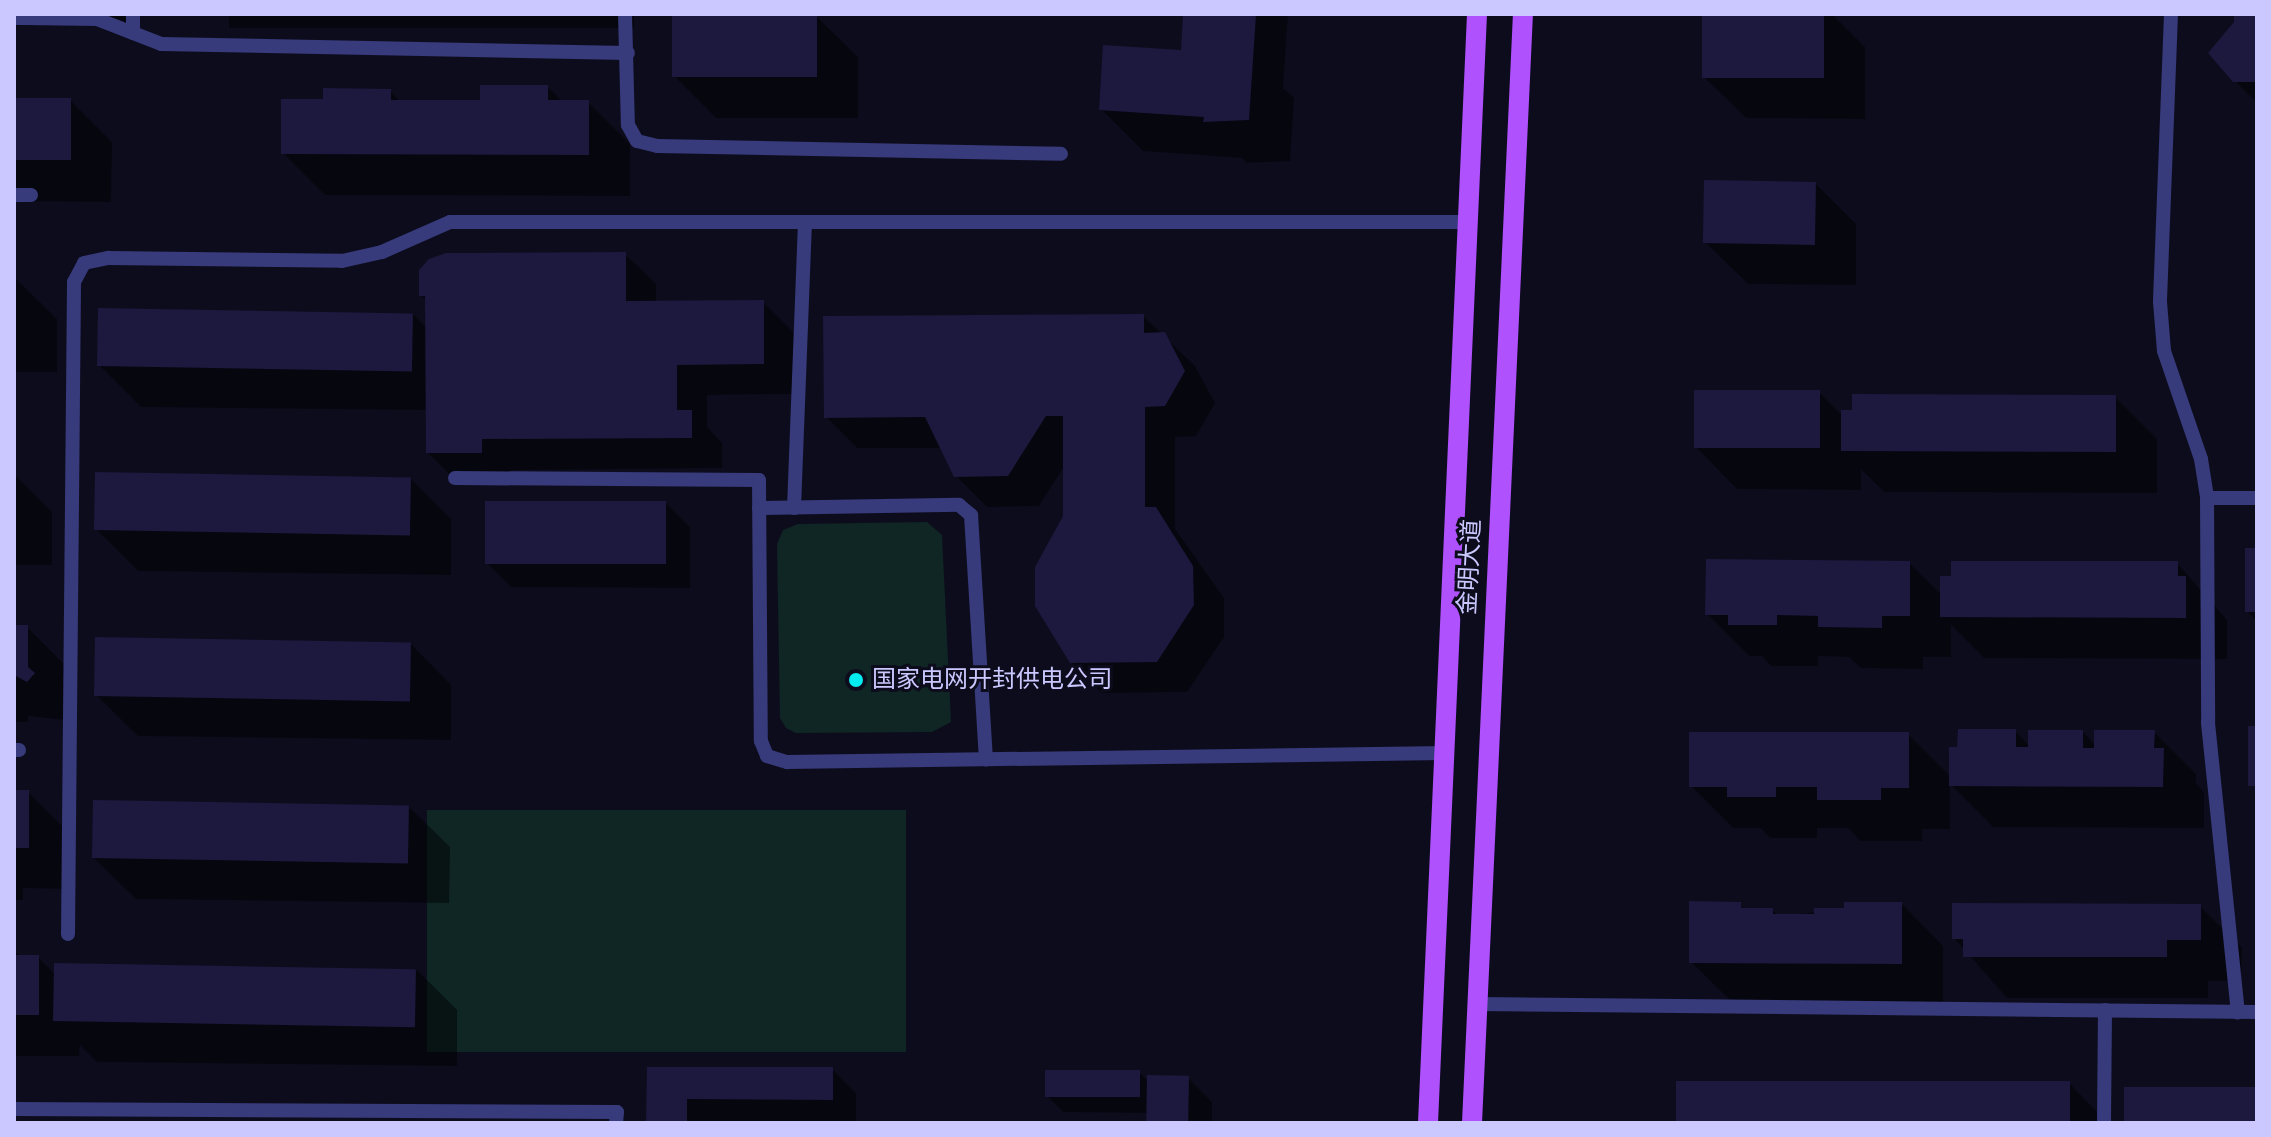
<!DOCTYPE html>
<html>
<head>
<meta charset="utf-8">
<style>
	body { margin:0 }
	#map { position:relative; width:2271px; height:1137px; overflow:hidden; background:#0d0c1d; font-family:Karla,"Noto Sans SC",sans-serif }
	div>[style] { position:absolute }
	.green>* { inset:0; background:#0f2624; transform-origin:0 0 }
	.shadow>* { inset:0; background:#0007; transform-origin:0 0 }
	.building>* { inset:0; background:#1d183d; transform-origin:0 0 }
	.lane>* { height:14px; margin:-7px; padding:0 7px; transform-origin:7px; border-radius:7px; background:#373a7b }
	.primary>* { height:20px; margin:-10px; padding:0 10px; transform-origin:10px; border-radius:10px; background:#af51fd }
	.dots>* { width:22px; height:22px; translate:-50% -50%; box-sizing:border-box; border:4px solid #0d0c1d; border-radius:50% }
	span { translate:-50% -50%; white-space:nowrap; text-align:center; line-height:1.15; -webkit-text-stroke:6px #0d0c1d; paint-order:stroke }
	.street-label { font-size:24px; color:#cac8fe }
	.poi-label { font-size:24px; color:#cac8fe }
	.left { translate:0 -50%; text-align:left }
	.frame { position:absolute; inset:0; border:16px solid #cac8fe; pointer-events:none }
</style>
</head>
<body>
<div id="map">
	<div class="green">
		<i style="clip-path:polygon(927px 522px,942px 535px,951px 722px,932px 732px,796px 733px,786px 728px,780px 718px,777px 544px,783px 530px,798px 524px)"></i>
		<i style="left:427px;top:810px;width:479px;height:242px"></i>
	</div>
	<div class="shadow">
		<i style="left:14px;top:14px;width:125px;height:12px"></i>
		<i style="left:229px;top:14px;width:405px;height:14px"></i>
		<i style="clip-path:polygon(1185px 14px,1288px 14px,1283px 88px,1294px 98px,1290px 161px,1247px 163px,1242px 158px,1143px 151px,1101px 109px,1183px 52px)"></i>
		<i style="clip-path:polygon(1704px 14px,1832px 14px,1865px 47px,1865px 119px,1746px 118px,1704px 77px)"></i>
		<i style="clip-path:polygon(2236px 14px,2257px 14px,2257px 103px,2235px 81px)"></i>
		<i style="clip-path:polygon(816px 16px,858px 57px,858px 118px,716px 118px,674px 76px)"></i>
		<i style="clip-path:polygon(548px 87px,563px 102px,588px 102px,630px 144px,630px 196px,325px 195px,283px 153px,325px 101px,390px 91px,401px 102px,482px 102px)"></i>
		<i style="clip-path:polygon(14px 100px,70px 100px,112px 142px,111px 202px,14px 201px)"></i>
		<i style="clip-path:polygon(1815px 183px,1856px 224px,1856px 285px,1748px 284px,1706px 243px)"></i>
		<i style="clip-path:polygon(625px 254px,656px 284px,656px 303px,763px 302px,794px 333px,794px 394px,707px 395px,707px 427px,722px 443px,722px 468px,512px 470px,512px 484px,459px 484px,428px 453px,428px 410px,141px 407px,99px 365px,412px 313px,428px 329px,428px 302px,421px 295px)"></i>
		<i style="clip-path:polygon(14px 277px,57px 319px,57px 372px,14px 372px)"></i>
		<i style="clip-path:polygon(1143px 316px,1195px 366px,1215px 403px,1196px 436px,1175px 437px,1175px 529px,1224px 598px,1224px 637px,1187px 692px,1102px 693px,1071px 662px,1065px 465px,1039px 506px,987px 507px,956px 476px,942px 448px,857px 448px,826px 417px)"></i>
		<i style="clip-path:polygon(1820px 393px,1843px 416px,2115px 397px,2157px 439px,2157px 493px,1884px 492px,1861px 469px,1861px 490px,1737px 489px,1696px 447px)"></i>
		<i style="clip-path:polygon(14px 474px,52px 512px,52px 565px,14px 565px)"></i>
		<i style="clip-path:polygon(410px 478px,451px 519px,451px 575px,138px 571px,96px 529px)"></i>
		<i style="clip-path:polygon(666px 503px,690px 527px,690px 588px,511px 587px,487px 563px)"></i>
		<i style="clip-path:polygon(2257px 550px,2257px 622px,2247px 611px)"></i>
		<i style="clip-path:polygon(1909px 563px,1942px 595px,2177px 563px,2227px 620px,2227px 659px,1984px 658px,1951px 625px,1951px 657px,1923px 657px,1923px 669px,1861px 668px,1849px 657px,1818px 656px,1818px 666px,1771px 666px,1762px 656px,1749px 656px,1707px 614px)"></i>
		<i style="clip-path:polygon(14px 627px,27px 627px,69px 669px,74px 721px,28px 716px,28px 722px,14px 722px)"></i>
		<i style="clip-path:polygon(410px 643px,451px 685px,451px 740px,138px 736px,96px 695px)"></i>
		<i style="clip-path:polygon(2015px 731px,2030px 747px,2083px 732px,2096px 746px,2154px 732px,2196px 774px,2196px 783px,2204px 792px,2204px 828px,1993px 827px,1950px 784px,1950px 829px,1922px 829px,1922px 841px,1860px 841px,1848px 828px,1817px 828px,1817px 838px,1770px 838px,1761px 828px,1733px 828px,1691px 786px,1908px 734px,1951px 777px)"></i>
		<i style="clip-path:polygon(14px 792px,28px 792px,69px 833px,69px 889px,23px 888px,23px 900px,14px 900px)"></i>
		<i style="clip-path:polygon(408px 806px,450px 847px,449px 903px,136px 899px,94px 858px)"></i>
		<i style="clip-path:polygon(1691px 903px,1772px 910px,1779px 916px,1902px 904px,1943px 946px,1943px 1005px,1733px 1003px,1691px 962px)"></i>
		<i style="left:2256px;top:904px;width:1px;height:35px"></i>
		<i style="clip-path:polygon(2200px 906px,2242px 948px,2241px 981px,2208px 981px,2208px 998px,2007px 998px,1954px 938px)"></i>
		<i style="clip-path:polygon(14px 950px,21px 957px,38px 957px,56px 975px,416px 969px,457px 1010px,457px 1066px,97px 1062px,80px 1045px,79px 1056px,14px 1056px)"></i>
		<i style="clip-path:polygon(649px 1069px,832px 1069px,856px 1093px,856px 1123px,648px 1123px)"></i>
		<i style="clip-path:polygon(1139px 1072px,1149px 1082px,1188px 1078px,1212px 1102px,1212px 1123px,1149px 1123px,1149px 1113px,1063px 1112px,1047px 1096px)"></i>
		<i style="clip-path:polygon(2070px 1084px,2100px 1115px,2100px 1123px,1678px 1123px)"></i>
	</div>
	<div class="building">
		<i style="left:672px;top:14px;width:145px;height:63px"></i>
		<i style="clip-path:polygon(1183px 14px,1256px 14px,1249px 120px,1203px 122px,1204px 117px,1099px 110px,1103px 45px,1181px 50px)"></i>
		<i style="left:1702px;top:14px;width:122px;height:64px"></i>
		<i style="clip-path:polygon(2234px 14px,2257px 14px,2257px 82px,2233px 82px,2208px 53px,2234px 22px)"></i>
		<i style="clip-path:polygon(480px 85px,548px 85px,548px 100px,589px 100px,589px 155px,281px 154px,281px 99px,323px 99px,323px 88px,391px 89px,391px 100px,480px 100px)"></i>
		<i style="left:14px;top:98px;width:57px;height:62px"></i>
		<i style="left:1704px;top:180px;width:112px;height:63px;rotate:1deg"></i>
		<i style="clip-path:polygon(626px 252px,626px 301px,764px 300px,764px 364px,677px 365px,677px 410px,692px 410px,692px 438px,482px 439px,482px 453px,426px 453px,425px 296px,419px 296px,419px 270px,429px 259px,446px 253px)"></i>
		<i style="left:98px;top:308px;width:315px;height:58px;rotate:1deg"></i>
		<i style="clip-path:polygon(1144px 314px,1144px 333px,1165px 332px,1185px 371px,1165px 406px,1145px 407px,1145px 507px,1156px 507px,1193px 566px,1194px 605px,1157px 662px,1070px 663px,1035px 606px,1035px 567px,1063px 516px,1063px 416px,1046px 416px,1008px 476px,954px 477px,925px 417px,824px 418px,823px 316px)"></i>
		<i style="left:1694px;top:390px;width:126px;height:58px"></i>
		<i style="clip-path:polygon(1852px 394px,2116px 395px,2116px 452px,1841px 451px,1841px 410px,1852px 410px)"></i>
		<i style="left:95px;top:472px;width:316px;height:58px;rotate:1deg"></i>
		<i style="left:485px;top:501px;width:181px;height:63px"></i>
		<i style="left:2245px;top:548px;width:12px;height:64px"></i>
		<i style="clip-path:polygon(1706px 559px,1910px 561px,1910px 616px,1882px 616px,1882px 628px,1818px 627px,1818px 616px,1777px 615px,1777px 625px,1728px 625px,1728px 615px,1705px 615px)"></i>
		<i style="clip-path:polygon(1951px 561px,2178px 561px,2178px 576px,2186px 576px,2186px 618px,1940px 617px,1940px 576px,1951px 576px)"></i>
		<i style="clip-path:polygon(14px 625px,28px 625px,28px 667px,35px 673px,27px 682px,14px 675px)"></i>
		<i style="left:95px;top:637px;width:316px;height:59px;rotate:1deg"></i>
		<i style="left:2248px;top:726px;width:9px;height:60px"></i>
		<i style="clip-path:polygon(1958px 729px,2016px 729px,2016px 747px,2028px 747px,2028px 730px,2083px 730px,2083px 748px,2094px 748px,2094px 730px,2155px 730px,2154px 748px,2164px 748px,2163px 787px,1949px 786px,1949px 747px,1957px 747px)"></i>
		<i style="clip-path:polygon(1689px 732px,1909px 732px,1909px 788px,1881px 788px,1881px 800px,1817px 800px,1817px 787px,1776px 787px,1776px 797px,1727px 797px,1727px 787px,1689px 787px)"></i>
		<i style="left:14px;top:790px;width:15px;height:58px"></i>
		<i style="left:93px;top:800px;width:316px;height:58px;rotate:1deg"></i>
		<i style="clip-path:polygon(1689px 901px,1741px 902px,1741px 908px,1773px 908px,1773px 914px,1814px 914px,1814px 908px,1844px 908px,1844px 902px,1902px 902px,1902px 964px,1689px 963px)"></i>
		<i style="clip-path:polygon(1952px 903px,2201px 904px,2201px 940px,2167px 940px,2167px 957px,1963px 957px,1963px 939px,1952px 939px)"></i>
		<i style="left:14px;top:955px;width:25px;height:60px"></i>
		<i style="left:54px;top:963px;width:362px;height:58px;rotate:1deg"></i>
		<i style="clip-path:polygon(647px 1067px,833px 1067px,833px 1100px,687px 1099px,687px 1123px,646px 1123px)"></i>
		<i style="left:1045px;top:1070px;width:95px;height:27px"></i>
		<i style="left:1147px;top:1075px;width:42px;height:48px;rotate:1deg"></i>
		<i style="left:1676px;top:1081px;width:394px;height:42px"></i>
		<i style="left:2124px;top:1087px;width:133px;height:36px"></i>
	</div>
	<div class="lane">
		<i style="left:625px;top:14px;width:111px;rotate:88.5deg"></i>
		<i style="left:628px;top:125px;width:18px;rotate:61deg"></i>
		<i style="left:637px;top:141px;width:21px;rotate:14deg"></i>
		<i style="left:657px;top:146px;width:404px;rotate:1.1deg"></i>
		<i style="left:2171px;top:14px;width:288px;rotate:92.2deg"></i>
		<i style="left:2160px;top:302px;width:49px;rotate:85.3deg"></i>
		<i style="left:2164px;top:351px;width:114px;rotate:71.1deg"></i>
		<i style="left:2201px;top:459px;width:39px;rotate:81deg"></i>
		<i style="left:2207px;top:498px;width:225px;rotate:89.7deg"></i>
		<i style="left:2208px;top:723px;width:291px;rotate:84.1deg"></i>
		<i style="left:14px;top:18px;width:83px;rotate:0.7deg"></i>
		<i style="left:97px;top:19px;width:69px;rotate:21.3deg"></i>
		<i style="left:161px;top:44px;width:467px;rotate:1.1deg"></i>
		<i style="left:133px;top:33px;width:19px;rotate:-90deg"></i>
		<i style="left:14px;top:195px;width:17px"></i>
		<i style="left:455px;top:478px;width:304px;rotate:0.4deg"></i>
		<i style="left:759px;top:480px;width:261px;rotate:89.6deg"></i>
		<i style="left:761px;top:741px;width:16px;rotate:68deg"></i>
		<i style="left:767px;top:756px;width:21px;rotate:17deg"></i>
		<i style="left:787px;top:762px;width:658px;rotate:-0.78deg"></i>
		<i style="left:2207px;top:498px;width:50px"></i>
		<i style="left:759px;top:508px;width:200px;rotate:-0.9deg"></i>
		<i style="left:959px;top:505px;width:16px;rotate:40deg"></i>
		<i style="left:971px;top:515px;width:245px;rotate:86.5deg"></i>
		<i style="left:794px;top:508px;width:284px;rotate:-87.8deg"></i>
		<i style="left:14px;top:750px;width:5px"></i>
		<i style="left:68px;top:934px;width:652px;rotate:-89.47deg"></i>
		<i style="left:74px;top:282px;width:21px;rotate:-62deg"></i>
		<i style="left:84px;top:263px;width:25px;rotate:-12deg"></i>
		<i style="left:108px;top:258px;width:234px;rotate:0.7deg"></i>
		<i style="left:342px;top:261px;width:41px;rotate:-12.7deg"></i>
		<i style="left:382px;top:252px;width:74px;rotate:-23.8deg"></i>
		<i style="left:450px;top:222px;width:1020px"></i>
		<i style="left:1477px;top:1004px;width:780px;rotate:0.59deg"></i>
		<i style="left:14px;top:1109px;width:603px;rotate:0.29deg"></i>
		<i style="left:617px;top:1112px;width:11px;rotate:95deg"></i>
		<i style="left:2104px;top:1123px;width:113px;rotate:-89.5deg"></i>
	</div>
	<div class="primary">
		<i style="left:1428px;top:1123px;width:1110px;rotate:-87.47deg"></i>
		<i style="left:1472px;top:1123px;width:1110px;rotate:-87.37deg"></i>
	</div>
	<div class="dots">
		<i style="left:856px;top:680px;background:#03eaef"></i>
	</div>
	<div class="street-label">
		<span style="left:1470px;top:567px;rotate:-87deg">金明大道</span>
	</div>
	<div class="poi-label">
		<span class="left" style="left:872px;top:680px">国家电网开封供电公司</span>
	</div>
	<div class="frame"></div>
</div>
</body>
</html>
